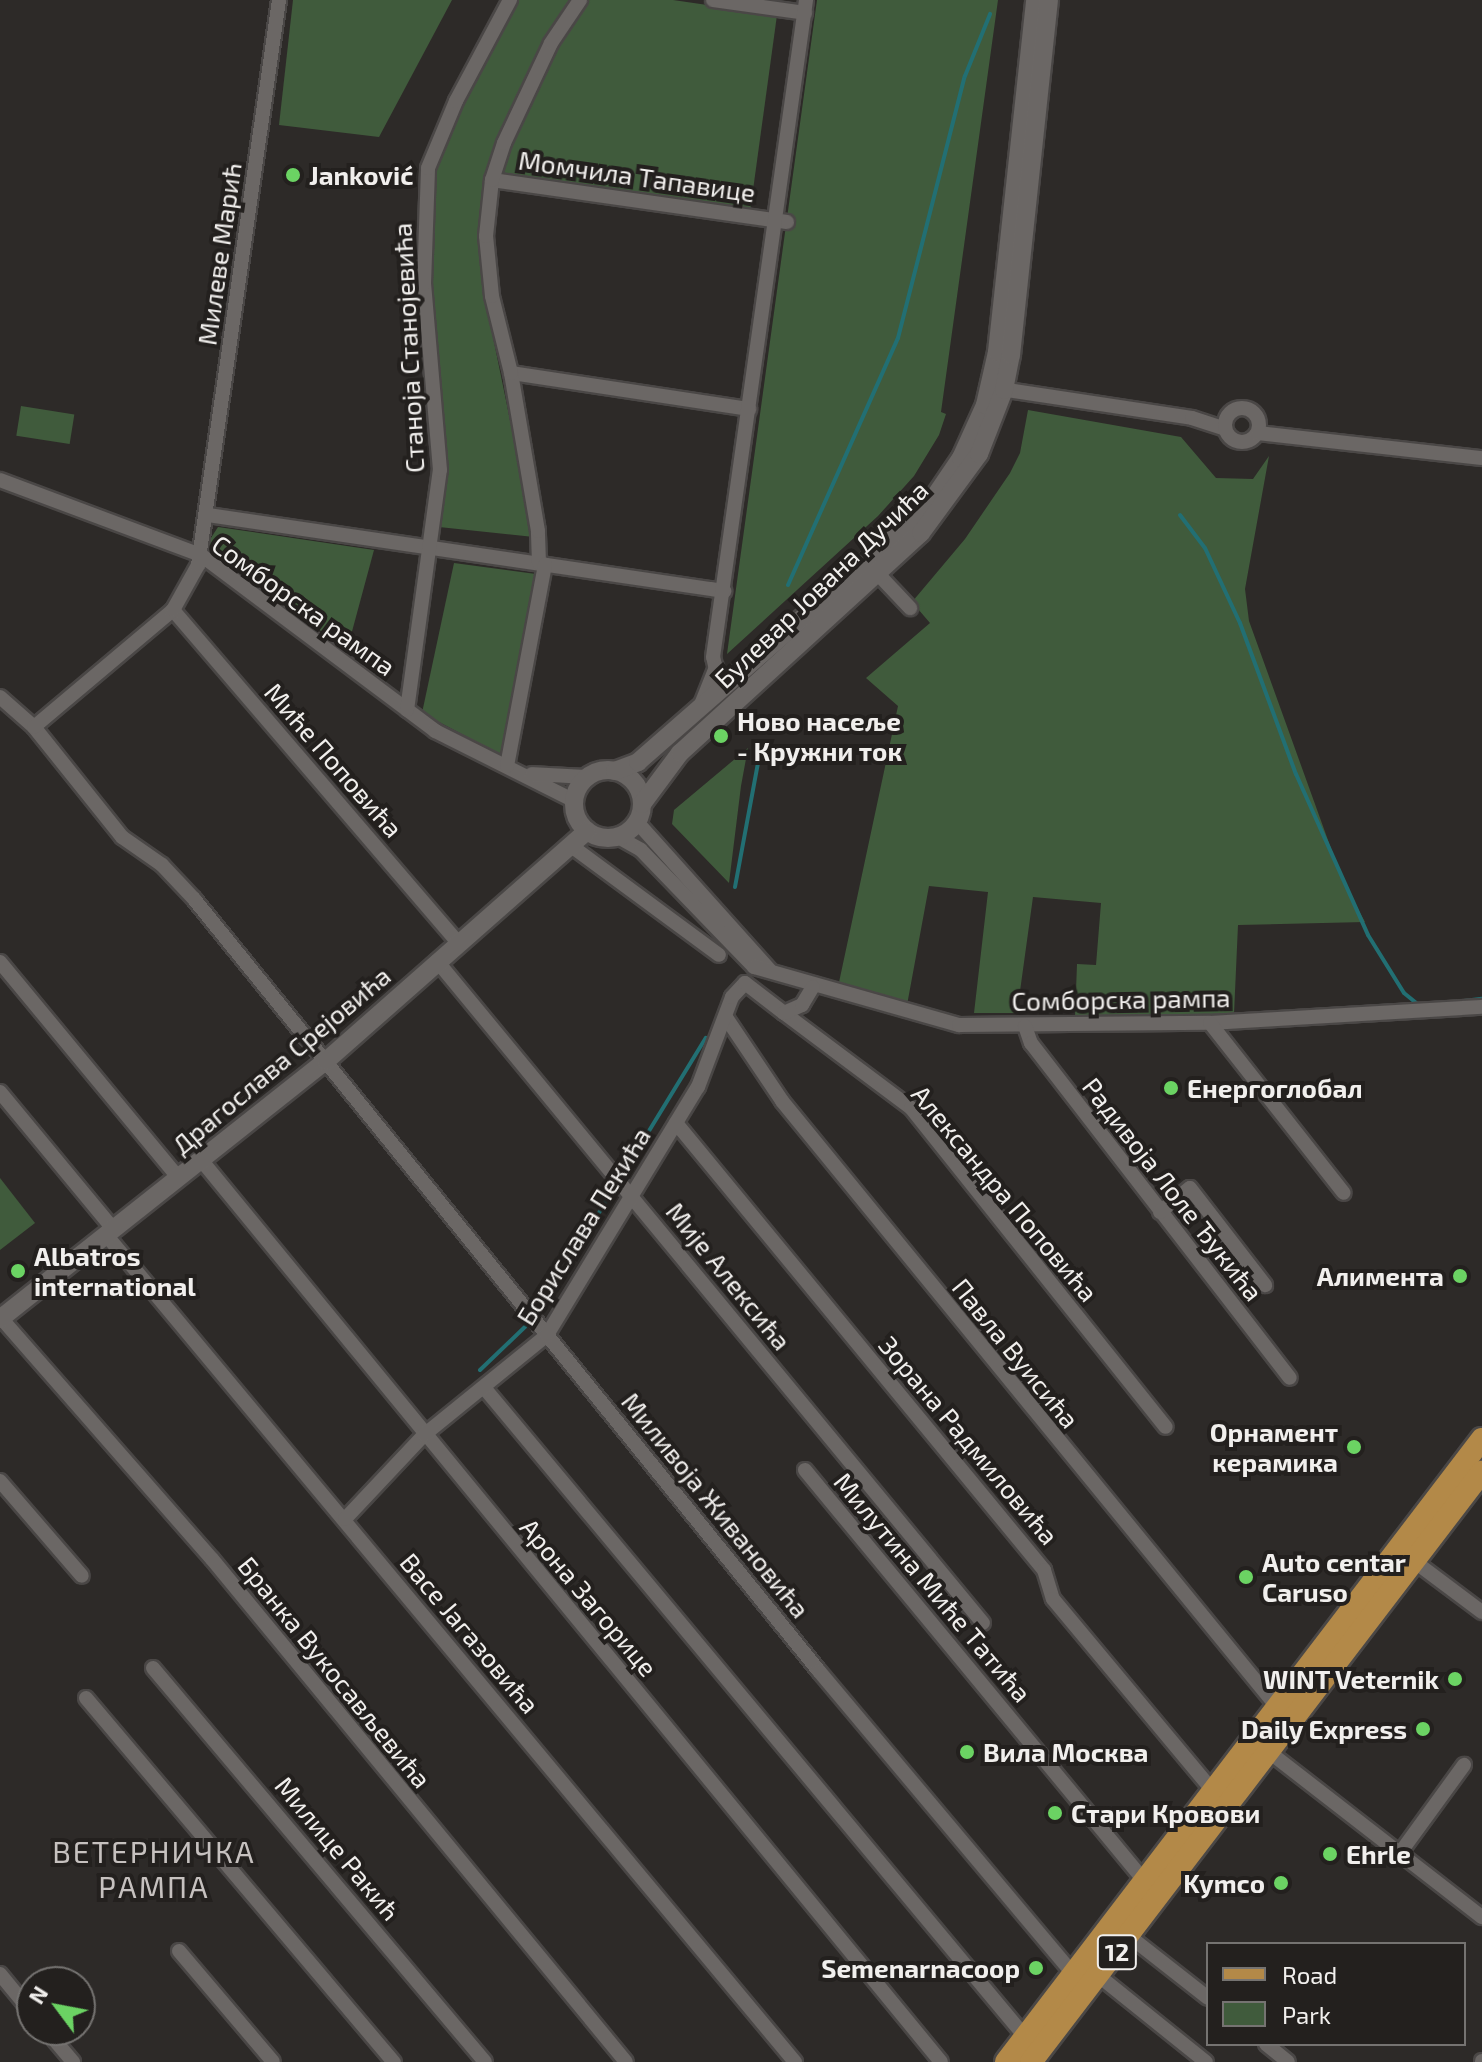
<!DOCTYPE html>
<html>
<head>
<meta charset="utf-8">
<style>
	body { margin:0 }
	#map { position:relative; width:1482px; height:2062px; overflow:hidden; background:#2d2a28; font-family:"Exo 2",sans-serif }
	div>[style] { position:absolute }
	.green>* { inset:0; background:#405b3c; transform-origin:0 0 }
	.stream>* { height:4px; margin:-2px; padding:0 2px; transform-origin:2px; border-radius:2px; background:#226f73 }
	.roads { filter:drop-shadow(2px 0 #4a4746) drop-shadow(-2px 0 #4a4746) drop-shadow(0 2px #4a4746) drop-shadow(0 -2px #4a4746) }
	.minor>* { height:14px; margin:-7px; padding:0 7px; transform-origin:7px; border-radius:7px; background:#6b6765 }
	.minor>.ring { margin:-7px; padding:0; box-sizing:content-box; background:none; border:14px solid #6b6765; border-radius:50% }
	.tertiary>* { height:18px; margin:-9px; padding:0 9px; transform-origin:9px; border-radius:9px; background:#6b6765 }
	.tertiary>.ring { margin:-9px; padding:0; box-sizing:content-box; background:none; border:18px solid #6b6765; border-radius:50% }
	.primary>* { height:22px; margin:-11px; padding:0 11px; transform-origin:11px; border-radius:11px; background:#b38948 }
	.dots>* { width:22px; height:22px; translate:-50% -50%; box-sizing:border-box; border:4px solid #23201e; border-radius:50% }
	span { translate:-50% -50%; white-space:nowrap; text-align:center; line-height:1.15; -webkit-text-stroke:8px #23201e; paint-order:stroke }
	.shield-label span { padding:2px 6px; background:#23201e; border:2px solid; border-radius:6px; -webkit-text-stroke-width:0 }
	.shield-label { font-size:24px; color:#f1efed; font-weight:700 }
	.poi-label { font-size:26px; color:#f1efed; font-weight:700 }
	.left { translate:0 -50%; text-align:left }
	.right { translate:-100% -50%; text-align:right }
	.street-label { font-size:26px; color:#f1efed }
	.quarter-label { font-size:30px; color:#c6c1bf; letter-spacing:2px }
	.legend { position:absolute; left:1206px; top:1942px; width:260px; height:104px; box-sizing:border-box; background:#23201e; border:2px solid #757371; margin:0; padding:10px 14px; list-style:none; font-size:24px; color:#f1efed }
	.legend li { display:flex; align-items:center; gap:16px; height:40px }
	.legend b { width:40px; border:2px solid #757371 }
	.north { position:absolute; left:16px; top:1966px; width:80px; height:80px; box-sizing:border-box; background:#23201e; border:2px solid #757371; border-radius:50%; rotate:302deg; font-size:22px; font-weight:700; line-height:32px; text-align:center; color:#f1efed }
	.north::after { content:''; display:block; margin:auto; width:28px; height:36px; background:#6bd363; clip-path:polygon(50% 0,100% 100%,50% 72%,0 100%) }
</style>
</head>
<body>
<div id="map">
	<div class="green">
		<i style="clip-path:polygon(293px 0,452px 0,379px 137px,279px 125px)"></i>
		<i style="clip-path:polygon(517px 0,574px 0,546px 40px,497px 142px,479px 237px,485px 298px,534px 537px,439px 527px,445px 434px,428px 280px,432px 174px,461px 105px)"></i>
		<i style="clip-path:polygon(587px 0,673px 0,777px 15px,750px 212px,499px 176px,555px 45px)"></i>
		<i style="clip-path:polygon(817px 0,998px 0,941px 412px,946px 414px,939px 435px,914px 476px,878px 516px,727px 654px)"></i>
		<i style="left:21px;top:406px;width:54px;height:30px;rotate:9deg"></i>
		<i style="clip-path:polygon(1028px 410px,1181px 437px,1216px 478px,1253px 479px,1269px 456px,1245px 589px,1249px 621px,1342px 879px,1365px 922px,1238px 925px,1234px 1014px,1075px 1017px,1077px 964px,1096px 965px,1101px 903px,1033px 897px,1017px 1013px,974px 1013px,988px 892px,929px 886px,907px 1005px,838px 987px,898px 706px,866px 678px,930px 623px,912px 602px,965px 539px,1010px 473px,1020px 453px)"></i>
		<i style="clip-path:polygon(218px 527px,374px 550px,347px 650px,211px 551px,209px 541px)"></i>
		<i style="clip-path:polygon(454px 563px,536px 574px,505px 757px,422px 713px)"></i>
		<i style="clip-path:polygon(748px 748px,741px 786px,729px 883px,672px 824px,674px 810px)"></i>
		<i style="clip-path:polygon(0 1178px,35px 1223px,0 1250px)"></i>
	</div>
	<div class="stream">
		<i style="left:1180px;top:515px;width:41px;rotate:52.9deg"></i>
		<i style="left:1205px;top:548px;width:83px;rotate:65deg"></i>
		<i style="left:1240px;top:623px;width:161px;rotate:69.7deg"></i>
		<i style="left:1296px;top:774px;width:176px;rotate:65.9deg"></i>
		<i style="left:1368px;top:935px;width:68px;rotate:58.2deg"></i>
		<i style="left:1404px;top:993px;width:19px;rotate:39deg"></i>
		<i style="left:788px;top:585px;width:270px;rotate:-66deg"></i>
		<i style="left:898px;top:338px;width:270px;rotate:-75.7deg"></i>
		<i style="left:965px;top:76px;width:67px;rotate:-68deg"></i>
		<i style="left:735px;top:887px;width:147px;rotate:-79.5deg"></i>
		<i style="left:1456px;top:1002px;width:26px;rotate:-7deg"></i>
		<i style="left:536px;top:1316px;width:326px;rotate:-58.6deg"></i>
		<i style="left:480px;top:1370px;width:69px;rotate:-43.8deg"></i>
	</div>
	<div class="roads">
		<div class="minor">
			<i style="left:713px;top:0;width:93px;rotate:8deg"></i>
			<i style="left:492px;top:180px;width:298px;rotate:8.1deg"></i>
			<i style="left:511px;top:373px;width:241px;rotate:8.6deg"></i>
			<i style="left:994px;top:388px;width:200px;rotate:8.6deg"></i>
			<i style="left:1192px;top:418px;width:35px;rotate:18deg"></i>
			<i class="ring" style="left:1225px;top:408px;width:20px;height:20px"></i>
			<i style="left:1258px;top:433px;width:225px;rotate:6.4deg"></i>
			<i style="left:0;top:480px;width:215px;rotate:20.5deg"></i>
			<i style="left:201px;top:555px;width:293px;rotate:36.9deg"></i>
			<i style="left:435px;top:731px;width:157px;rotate:26.6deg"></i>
			<i style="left:208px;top:515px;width:522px;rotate:8.38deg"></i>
			<i style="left:539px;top:563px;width:32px;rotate:-92deg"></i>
			<i style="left:538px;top:531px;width:160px;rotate:-99.7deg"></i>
			<i style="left:511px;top:373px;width:79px;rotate:-103.9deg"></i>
			<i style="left:492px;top:296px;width:60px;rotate:-95.7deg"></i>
			<i style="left:486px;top:236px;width:56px;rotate:-83.9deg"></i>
			<i style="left:492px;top:180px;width:39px;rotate:-72deg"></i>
			<i style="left:504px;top:143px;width:110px;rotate:-64.8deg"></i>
			<i style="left:551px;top:43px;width:52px;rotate:-56deg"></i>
			<i style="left:878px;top:574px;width:47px;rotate:46.7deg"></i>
			<i style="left:173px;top:610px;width:438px;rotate:49.4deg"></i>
			<i style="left:734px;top:677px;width:17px;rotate:-170deg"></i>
			<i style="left:717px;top:674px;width:17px;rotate:-103deg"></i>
			<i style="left:713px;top:657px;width:664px;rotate:-81.94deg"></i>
			<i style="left:0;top:697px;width:45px;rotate:41.4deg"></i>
			<i style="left:34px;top:727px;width:141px;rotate:51.3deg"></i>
			<i style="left:122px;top:837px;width:49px;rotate:35deg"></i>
			<i style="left:162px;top:865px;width:47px;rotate:46.7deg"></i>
			<i style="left:194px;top:899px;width:993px;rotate:51.01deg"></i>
			<i style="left:819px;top:1671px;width:397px;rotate:50deg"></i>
			<i style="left:700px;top:707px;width:43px;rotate:-68.2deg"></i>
			<i style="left:407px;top:710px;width:242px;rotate:-82.2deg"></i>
			<i style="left:440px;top:470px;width:187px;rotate:-94.9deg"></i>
			<i style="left:424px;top:284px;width:116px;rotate:-88deg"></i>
			<i style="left:428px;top:168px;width:73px;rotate:-67.3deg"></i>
			<i style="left:456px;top:101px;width:115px;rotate:-61.9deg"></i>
			<i style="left:34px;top:727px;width:182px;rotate:-40.1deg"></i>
			<i style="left:173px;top:610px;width:51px;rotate:-60.9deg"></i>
			<i style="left:198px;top:565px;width:571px;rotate:-81.84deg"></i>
			<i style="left:507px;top:766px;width:205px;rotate:-79.3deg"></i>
			<i style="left:532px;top:774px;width:56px;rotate:3.1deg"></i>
			<i style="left:637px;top:822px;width:198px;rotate:48.1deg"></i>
			<i style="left:618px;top:837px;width:26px;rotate:29deg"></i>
			<i style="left:641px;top:850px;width:163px;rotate:46deg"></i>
			<i style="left:754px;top:967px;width:213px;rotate:15.8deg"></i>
			<i style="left:959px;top:1025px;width:251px;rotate:-0.5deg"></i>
			<i style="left:1210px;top:1023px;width:272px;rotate:-3.4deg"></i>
			<i style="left:570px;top:845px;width:185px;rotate:36.4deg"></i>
			<i style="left:437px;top:961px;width:858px;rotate:50.49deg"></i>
			<i style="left:0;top:962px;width:281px;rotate:50.4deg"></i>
			<i style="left:784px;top:1013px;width:159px;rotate:36.8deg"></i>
			<i style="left:911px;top:1108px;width:408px;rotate:51.4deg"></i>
			<i style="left:727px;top:1019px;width:99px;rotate:56.1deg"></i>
			<i style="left:782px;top:1101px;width:784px;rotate:50.75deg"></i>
			<i style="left:1210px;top:1023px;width:216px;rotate:51.8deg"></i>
			<i style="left:1025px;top:1026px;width:18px;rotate:71deg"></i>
			<i style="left:1031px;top:1043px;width:423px;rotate:52.3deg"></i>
			<i style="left:0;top:1092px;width:179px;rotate:50.4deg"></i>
			<i style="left:676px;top:1123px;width:579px;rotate:50.54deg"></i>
			<i style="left:1044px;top:1570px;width:30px;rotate:73deg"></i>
			<i style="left:1053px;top:1599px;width:251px;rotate:50.2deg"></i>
			<i style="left:202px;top:1161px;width:1165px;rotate:50.64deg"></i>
			<i style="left:1160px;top:1212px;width:38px;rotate:-39deg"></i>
			<i style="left:1190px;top:1188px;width:123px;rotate:52.3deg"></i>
			<i style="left:107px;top:1236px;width:1075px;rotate:50.21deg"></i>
			<i style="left:1px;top:1318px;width:320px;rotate:48.8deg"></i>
			<i style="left:212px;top:1559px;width:651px;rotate:50.54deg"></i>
			<i style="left:486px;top:1390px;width:844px;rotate:50.19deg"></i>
			<i style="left:805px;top:1470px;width:536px;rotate:50.45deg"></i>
			<i style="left:0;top:1481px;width:125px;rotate:49.2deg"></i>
			<i style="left:345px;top:1519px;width:115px;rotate:-46.8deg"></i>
			<i style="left:424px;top:1435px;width:159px;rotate:-39.1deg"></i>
			<i style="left:547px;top:1335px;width:290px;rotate:-58.7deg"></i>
			<i style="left:698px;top:1087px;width:96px;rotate:-69.3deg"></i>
			<i style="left:732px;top:997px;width:19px;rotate:-47deg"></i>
			<i style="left:745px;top:983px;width:49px;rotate:37.6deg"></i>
			<i style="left:784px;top:1013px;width:20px;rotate:-24deg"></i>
			<i style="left:802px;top:1005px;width:21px;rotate:-59deg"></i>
			<i style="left:1414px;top:1561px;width:85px;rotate:36.9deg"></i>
			<i style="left:153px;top:1668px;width:515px;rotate:49.88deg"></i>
			<i style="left:86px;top:1698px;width:477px;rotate:49.8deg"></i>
			<i style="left:1264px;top:1748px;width:276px;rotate:37.8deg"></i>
			<i style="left:1400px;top:1853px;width:109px;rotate:-54deg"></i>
			<i style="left:1129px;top:1936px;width:100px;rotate:38.1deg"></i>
			<i style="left:179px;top:1951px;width:145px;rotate:49.7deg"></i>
			<i style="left:0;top:1974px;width:50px;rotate:50.6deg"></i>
			<i style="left:1099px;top:1976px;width:137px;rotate:38.8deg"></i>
			<i style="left:46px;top:2030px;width:42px;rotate:49.8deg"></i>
			<i style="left:1266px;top:2044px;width:28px;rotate:39deg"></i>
			<i style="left:1482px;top:2062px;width:1px;rotate:-90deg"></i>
		</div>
		<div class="tertiary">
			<i class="ring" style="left:574px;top:770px;width:50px;height:50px"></i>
			<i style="left:615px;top:771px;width:25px;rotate:-21deg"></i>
			<i style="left:638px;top:762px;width:339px;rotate:-41.2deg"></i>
			<i style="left:893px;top:539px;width:57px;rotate:-45deg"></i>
			<i style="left:933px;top:499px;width:50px;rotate:-55.7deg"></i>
			<i style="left:961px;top:458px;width:58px;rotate:-65.6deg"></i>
			<i style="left:985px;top:405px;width:54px;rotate:-77.2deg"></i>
			<i style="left:997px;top:352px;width:354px;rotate:-83.8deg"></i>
			<i style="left:642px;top:804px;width:64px;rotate:-53.3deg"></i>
			<i style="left:680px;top:753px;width:326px;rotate:-42.4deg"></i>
			<i style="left:921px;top:533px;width:98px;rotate:-53.7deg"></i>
			<i style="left:979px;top:454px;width:69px;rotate:-68.7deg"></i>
			<i style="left:1004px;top:390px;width:36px;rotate:-79deg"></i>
			<i style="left:1011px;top:355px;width:357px;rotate:-83.9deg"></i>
			<i style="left:0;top:1319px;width:416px;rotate:-38.4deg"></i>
			<i style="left:326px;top:1061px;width:348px;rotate:-41.4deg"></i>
		</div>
		<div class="primary">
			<i style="left:1006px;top:2062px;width:784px;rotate:-52.62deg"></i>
			<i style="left:1031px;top:2062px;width:743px;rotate:-52.61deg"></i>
		</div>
	</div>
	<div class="dots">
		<i style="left:293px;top:175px;background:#6bd363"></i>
		<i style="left:721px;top:736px;background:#6bd363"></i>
		<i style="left:1171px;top:1088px;background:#6bd363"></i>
		<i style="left:18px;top:1271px;background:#6bd363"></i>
		<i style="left:1460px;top:1276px;background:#6bd363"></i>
		<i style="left:1354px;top:1447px;background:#6bd363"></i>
		<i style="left:1246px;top:1577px;background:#6bd363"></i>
		<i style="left:1455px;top:1679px;background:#6bd363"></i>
		<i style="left:1423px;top:1729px;background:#6bd363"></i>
		<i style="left:967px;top:1752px;background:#6bd363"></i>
		<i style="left:1055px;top:1813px;background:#6bd363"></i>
		<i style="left:1330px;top:1854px;background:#6bd363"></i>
		<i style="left:1281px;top:1883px;background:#6bd363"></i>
		<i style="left:1036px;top:1968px;background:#6bd363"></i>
	</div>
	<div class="shield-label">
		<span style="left:1117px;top:1952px">12</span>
	</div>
	<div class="poi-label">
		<span class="left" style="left:309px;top:175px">Janković</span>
		<span class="left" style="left:737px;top:736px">Ново насеље<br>- Кружни ток</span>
		<span class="left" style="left:1187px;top:1088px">Енергоглобал</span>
		<span class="left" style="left:34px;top:1271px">Albatros<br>international</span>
		<span class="right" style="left:1444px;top:1276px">Алимента</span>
		<span class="right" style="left:1338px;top:1447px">Орнамент<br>керамика</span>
		<span class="left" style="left:1262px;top:1577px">Auto centar<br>Caruso</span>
		<span class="right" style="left:1439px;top:1679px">WINT Veternik</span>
		<span class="right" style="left:1407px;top:1729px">Daily Express</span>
		<span class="left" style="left:983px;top:1752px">Вила Москва</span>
		<span class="left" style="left:1071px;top:1813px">Стари Кровови</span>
		<span class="left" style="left:1346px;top:1854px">Ehrle</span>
		<span class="right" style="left:1265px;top:1883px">Kymco</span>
		<span class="right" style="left:1020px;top:1968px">Semenarnacoop</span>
	</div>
	<div class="street-label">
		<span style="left:637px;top:176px;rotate:8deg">Момчила Тапавице</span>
		<span style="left:219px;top:254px;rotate:-82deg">Милеве Марић</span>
		<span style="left:408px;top:348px;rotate:-93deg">Станоја Станојевића</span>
		<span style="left:821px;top:584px;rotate:-44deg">Булевар Јована Дучића</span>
		<span style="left:304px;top:605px;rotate:36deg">Сомборска рампа</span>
		<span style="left:334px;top:760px;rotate:49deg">Миће Поповића</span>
		<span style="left:1121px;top:999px;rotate:-1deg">Сомборска рампа</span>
		<span style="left:281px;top:1060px;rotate:-40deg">Драгослава Срејовића</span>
		<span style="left:1173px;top:1189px;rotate:52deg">Радивоја Лоле Ђукића</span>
		<span style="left:1005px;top:1193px;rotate:50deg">Александра Поповића</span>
		<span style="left:583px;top:1226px;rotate:-58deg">Борислава Пекића</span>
		<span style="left:729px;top:1276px;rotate:51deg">Мије Алексића</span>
		<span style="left:1016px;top:1353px;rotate:51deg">Павла Вуисића</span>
		<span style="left:969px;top:1440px;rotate:50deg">Зорана Радмиловића</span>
		<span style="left:716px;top:1505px;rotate:51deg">Миливоја Живановића</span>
		<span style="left:933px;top:1587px;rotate:50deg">Милутина Миће Татића</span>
		<span style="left:589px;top:1597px;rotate:50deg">Арона Загорице</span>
		<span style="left:470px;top:1633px;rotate:50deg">Васе Јагазовића</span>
		<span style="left:335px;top:1672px;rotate:51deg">Бранка Вукосављевића</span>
		<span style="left:338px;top:1848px;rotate:50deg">Милице Ракић</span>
	</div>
	<div class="quarter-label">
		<span style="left:154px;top:1868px">ВЕТЕРНИЧКА<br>РАМПА</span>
	</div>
	<ul class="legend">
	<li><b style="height:10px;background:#b38948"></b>Road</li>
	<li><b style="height:22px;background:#405b3c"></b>Park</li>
	</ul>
	<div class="north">N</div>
</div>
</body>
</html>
